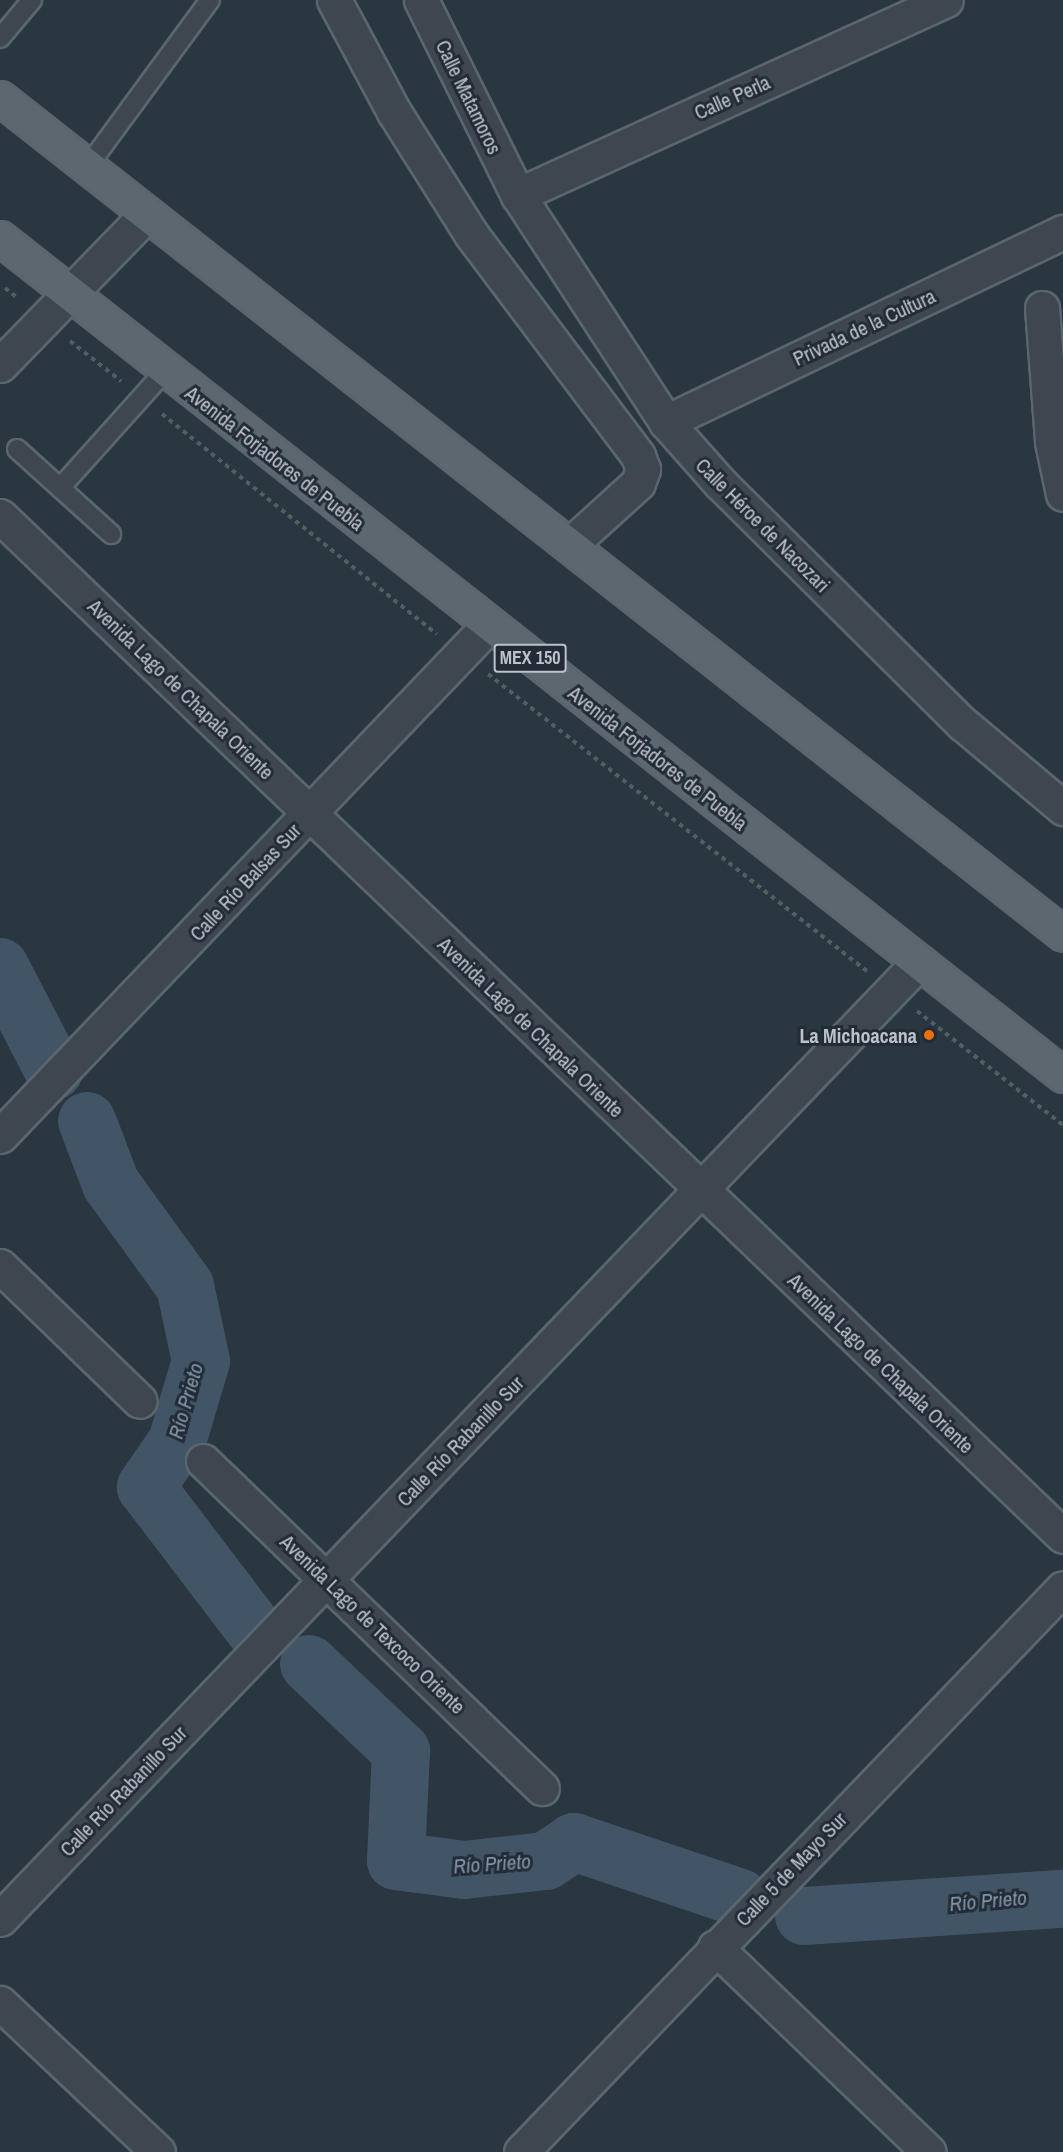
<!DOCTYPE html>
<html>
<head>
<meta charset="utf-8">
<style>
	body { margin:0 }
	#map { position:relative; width:1063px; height:2152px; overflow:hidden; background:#2a3640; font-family:"Archivo Narrow",sans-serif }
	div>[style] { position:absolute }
	.river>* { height:58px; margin:-29px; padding:0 29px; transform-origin:29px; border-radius:29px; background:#425567 }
	.path>* { height:4px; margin-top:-2px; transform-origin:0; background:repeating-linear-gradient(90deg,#4e6162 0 4.5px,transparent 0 9px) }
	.roads { filter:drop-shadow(2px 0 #5c656e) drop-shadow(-2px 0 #5c656e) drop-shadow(0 2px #5c656e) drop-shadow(0 -2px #5c656e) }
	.service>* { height:18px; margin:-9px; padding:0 9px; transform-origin:9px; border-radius:9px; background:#3e4750 }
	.minor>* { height:33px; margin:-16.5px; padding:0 16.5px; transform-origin:16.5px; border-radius:16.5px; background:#3e4750 }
	.primary>* { height:33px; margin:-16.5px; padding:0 16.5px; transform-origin:16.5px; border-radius:16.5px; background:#5d6770 }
	.dots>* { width:16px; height:16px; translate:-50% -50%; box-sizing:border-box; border:3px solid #232c36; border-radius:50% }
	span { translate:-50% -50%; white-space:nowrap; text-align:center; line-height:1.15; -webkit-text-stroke:6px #232c36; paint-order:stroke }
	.shield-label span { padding:2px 4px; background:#232c36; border:2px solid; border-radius:4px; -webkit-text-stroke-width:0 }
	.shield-label { font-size:18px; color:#bbc2ca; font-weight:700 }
	.street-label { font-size:20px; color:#bbc2ca }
	.poi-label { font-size:20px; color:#bbc2ca; font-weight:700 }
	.right { translate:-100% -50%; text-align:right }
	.water-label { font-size:21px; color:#8095aa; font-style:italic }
</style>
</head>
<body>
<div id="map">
	<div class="river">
		<i style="left:0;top:967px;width:117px;rotate:62.6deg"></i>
		<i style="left:87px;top:1121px;width:67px;rotate:69.1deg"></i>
		<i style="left:111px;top:1184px;width:126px;rotate:54deg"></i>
		<i style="left:185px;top:1286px;width:77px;rotate:78deg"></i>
		<i style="left:201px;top:1361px;width:84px;rotate:106.5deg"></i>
		<i style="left:177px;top:1442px;width:55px;rotate:124.6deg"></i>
		<i style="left:146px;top:1487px;width:178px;rotate:52.7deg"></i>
		<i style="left:309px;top:1664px;width:127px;rotate:43.4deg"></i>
		<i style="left:401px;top:1751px;width:110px;rotate:92.6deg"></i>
		<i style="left:396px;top:1861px;width:69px;rotate:7.5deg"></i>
		<i style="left:464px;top:1870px;width:82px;rotate:-6.3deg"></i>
		<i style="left:546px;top:1861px;width:34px;rotate:-34deg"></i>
		<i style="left:574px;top:1842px;width:175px;rotate:18.6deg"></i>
		<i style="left:804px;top:1916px;width:260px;rotate:-3.8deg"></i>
	</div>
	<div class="path">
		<i style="left:5px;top:288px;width:16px;rotate:38deg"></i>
		<i style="left:70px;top:341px;width:65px;rotate:38.1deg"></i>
		<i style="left:162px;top:414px;width:352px;rotate:38.7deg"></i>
		<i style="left:488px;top:674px;width:482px;rotate:38.1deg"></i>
		<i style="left:917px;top:1011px;width:185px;rotate:38deg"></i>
	</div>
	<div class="roads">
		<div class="service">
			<i style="left:0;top:38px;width:50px;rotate:-49.9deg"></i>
			<i style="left:88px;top:166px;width:206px;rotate:-53.7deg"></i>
			<i style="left:17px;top:449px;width:127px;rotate:42.1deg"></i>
			<i style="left:60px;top:488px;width:157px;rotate:-48.1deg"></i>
		</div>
		<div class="minor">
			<i style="left:334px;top:0;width:127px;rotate:61.8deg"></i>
			<i style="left:394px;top:112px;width:144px;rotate:57.7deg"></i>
			<i style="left:471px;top:234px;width:278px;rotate:53deg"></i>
			<i style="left:638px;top:456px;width:14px;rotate:69deg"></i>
			<i style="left:643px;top:469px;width:15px;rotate:110deg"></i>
			<i style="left:638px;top:483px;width:89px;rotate:137.7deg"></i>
			<i style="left:421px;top:0;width:218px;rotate:63.6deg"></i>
			<i style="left:518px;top:195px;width:271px;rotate:56.9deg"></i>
			<i style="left:666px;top:422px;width:81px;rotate:48.5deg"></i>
			<i style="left:720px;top:483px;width:342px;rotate:44.8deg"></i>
			<i style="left:963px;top:724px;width:131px;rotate:40deg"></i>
			<i style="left:518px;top:195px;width:470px;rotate:-24.5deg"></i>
			<i style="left:1042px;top:308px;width:134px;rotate:85.7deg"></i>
			<i style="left:1052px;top:442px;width:53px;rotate:78.1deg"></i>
			<i style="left:0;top:365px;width:211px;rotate:-45.8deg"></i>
			<i style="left:666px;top:422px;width:440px;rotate:-25.6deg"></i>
			<i style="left:0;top:516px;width:1473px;rotate:43.82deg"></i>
			<i style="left:0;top:1136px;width:706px;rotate:-46.26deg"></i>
			<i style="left:0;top:1266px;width:194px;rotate:44deg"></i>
			<i style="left:203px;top:1461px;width:471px;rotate:44deg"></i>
			<i style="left:0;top:1919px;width:1327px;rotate:-46.16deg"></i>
			<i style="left:715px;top:1947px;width:296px;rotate:43.8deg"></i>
			<i style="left:0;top:2003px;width:217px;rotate:43.3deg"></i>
			<i style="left:521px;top:2152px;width:782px;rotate:-46.14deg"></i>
		</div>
		<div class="primary">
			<i style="left:0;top:98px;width:1352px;rotate:38.18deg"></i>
			<i style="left:0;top:238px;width:1353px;rotate:38.22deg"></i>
		</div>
	</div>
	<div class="dots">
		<i style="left:929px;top:1035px;background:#e8710a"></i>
	</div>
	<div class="shield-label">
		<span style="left:530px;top:658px">MEX 150</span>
	</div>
	<div class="street-label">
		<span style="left:469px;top:97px;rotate:64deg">Calle Matamoros</span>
		<span style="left:732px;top:97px;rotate:-24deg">Calle Perla</span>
		<span style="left:864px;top:327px;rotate:-25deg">Privada de la Cultura</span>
		<span style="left:275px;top:458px;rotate:38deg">Avenida Forjadores de Puebla</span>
		<span style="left:763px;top:525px;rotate:45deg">Calle Héroe de Nacozari</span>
		<span style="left:181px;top:689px;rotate:44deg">Avenida Lago de Chapala Oriente</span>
		<span style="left:658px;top:758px;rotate:38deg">Avenida Forjadores de Puebla</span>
		<span style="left:245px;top:882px;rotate:-47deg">Calle Río Balsas Sur</span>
		<span style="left:531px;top:1027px;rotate:44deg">Avenida Lago de Chapala Oriente</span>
		<span style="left:881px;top:1363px;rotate:44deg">Avenida Lago de Chapala Oriente</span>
		<span style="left:460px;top:1441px;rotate:-46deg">Calle Río Rabanillo Sur</span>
		<span style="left:373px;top:1624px;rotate:44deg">Avenida Lago de Texcoco Oriente</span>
		<span style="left:123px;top:1791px;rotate:-46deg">Calle Río Rabanillo Sur</span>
		<span style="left:791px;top:1869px;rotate:-46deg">Calle 5 de Mayo Sur</span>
	</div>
	<div class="poi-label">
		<span class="right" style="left:917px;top:1035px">La Michoacana</span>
	</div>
	<div class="water-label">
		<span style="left:186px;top:1401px;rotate:-74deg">Río Prieto</span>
		<span style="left:492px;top:1864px;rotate:-4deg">Río Prieto</span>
		<span style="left:988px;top:1901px;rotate:-5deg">Río Prieto</span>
	</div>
</div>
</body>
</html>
